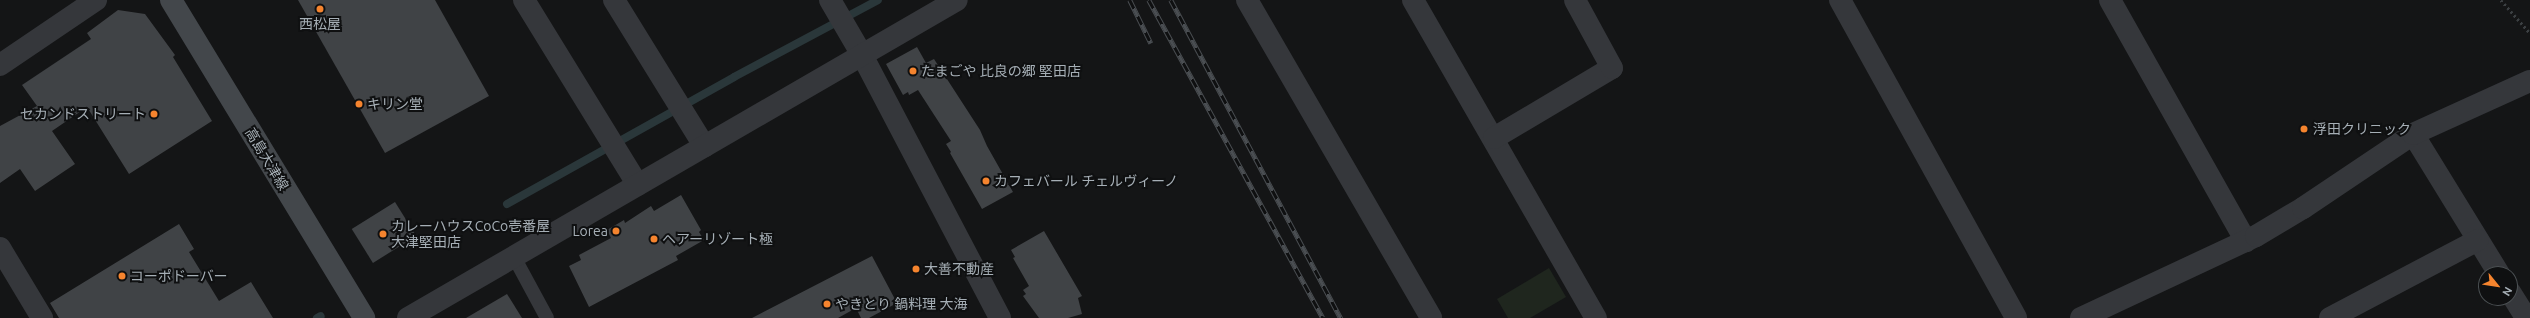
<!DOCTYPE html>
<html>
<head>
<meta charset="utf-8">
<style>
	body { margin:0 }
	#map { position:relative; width:2530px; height:318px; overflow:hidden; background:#141516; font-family:Ubuntu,"Noto Sans JP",sans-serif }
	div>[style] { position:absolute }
	.green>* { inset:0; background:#1f261e }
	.stream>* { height:8px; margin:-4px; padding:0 4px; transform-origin:4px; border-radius:4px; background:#2a373a }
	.building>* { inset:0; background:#404346; transform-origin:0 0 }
	.path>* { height:2.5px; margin-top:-1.25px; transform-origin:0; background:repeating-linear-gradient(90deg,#3b3f42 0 2px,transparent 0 5px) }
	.service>* { height:14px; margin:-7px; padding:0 7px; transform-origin:7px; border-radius:7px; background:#35373b }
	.minor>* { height:22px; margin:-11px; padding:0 11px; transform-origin:11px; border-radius:11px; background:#35373b }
	.secondary>* { height:22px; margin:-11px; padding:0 11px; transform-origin:11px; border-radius:11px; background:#43474b }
	.rail>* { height:4.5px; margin-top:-2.25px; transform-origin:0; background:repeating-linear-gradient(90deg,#0f1011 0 9px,#4a4e52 0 18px); box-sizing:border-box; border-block:1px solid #4a4e52 }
	.dots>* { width:11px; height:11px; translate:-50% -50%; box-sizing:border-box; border:2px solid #0f1011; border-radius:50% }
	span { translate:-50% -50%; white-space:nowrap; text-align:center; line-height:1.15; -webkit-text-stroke:4px #0f1011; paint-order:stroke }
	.poi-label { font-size:14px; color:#a6afb6 }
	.left { translate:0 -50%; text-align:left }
	.right { translate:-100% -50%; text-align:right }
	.street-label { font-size:14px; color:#a6afb6 }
	.north { position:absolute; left:2478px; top:266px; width:40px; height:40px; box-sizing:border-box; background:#0f1011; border:1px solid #4b5053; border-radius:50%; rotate:120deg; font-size:11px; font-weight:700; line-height:16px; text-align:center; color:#a6afb6 }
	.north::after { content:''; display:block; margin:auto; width:14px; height:18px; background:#f5842e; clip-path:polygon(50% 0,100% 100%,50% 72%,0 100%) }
</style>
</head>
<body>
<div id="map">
	<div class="green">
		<i style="clip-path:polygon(1549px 268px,1566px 297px,1530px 318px,1508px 318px,1497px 299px)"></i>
	</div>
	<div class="stream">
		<i style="left:507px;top:204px;width:260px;rotate:-29.2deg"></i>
		<i style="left:734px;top:77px;width:163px;rotate:-28.1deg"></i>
		<i style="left:317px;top:318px;width:4px;rotate:-27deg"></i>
	</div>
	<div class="building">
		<i style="clip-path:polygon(298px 0,435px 0,489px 96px,385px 153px)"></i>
		<i style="clip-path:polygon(118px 10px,145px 14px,175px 55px,173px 57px,212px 121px,129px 174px,87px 107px,52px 131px,75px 164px,35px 191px,20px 169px,0 183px,0 126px,37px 106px,22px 85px,91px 39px,87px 33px)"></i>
		<i style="clip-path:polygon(917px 47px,926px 63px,934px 59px,980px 130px,987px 146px,1013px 192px,982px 209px,950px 153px,951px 152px,946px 144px,951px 141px,918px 90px,909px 95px,908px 92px,903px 95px,886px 64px)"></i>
		<i style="clip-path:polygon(681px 195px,701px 230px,699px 232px,704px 240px,676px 256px,678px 260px,589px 307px,569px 266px,581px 260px,579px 255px,611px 238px,607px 230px,624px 220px,625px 223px,651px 206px,654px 211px)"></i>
		<i style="left:395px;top:202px;width:40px;height:51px;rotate:58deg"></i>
		<i style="clip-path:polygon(179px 224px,194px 249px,189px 252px,219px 301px,251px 282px,273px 318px,59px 318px,50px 303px)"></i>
		<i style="clip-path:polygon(1044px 231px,1082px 296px,1078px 298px,1082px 314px,1068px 318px,1039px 318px,1023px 296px,1026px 294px,1023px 290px,1029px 286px,1013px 258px,1015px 257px,1011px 250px)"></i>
		<i style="clip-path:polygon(872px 256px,897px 303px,869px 318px,861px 318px,856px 308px,838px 318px,752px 318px)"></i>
		<i style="clip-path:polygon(507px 294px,522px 318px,466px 318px)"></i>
	</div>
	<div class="path">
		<i style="left:2501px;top:0;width:44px;rotate:48.7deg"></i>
	</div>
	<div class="service">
		<i style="left:514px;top:257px;width:69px;rotate:61.6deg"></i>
	</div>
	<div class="minor">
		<i style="left:524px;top:0;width:217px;rotate:58.4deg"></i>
		<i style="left:614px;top:0;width:172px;rotate:58.3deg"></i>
		<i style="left:830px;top:0;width:64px;rotate:59.8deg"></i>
		<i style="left:862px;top:55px;width:297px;rotate:62.3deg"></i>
		<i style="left:1247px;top:0;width:367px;rotate:59.9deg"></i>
		<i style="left:1413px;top:0;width:367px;rotate:60.1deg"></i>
		<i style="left:1840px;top:0;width:363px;rotate:61deg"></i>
		<i style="left:2110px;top:0;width:277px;rotate:60.6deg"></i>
		<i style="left:0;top:65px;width:116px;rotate:-34.1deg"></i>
		<i style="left:2413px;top:134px;width:164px;rotate:58.4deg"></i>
		<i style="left:1494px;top:138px;width:137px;rotate:-30.7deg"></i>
		<i style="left:1612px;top:68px;width:77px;rotate:-118.6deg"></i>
		<i style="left:0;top:248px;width:82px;rotate:59deg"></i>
		<i style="left:2510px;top:292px;width:31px;rotate:58deg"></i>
		<i style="left:408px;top:318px;width:634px;rotate:-30.08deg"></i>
		<i style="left:2081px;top:318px;width:193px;rotate:-25.1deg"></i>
		<i style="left:2256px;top:236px;width:55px;rotate:-30.8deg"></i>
		<i style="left:2303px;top:208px;width:133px;rotate:-33.9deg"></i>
		<i style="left:2413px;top:134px;width:128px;rotate:-24.4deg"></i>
		<i style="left:2330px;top:318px;width:167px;rotate:-27.8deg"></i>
	</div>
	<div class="secondary">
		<i style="left:171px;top:0;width:372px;rotate:58.7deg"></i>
	</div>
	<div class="rail">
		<i style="left:1130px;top:0;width:48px;rotate:64deg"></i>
		<i style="left:1149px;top:0;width:362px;rotate:61.3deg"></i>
		<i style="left:1171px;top:0;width:361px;rotate:61.9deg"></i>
	</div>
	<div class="dots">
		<i style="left:320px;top:9px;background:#f5842e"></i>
		<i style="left:913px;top:71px;background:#f5842e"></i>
		<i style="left:359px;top:104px;background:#f5842e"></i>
		<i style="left:154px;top:114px;background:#f5842e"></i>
		<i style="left:2304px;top:129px;background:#f5842e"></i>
		<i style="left:986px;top:181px;background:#f5842e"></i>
		<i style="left:616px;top:231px;background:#f5842e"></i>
		<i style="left:383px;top:234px;background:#f5842e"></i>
		<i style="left:654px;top:239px;background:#f5842e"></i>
		<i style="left:916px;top:269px;background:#f5842e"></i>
		<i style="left:122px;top:276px;background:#f5842e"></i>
		<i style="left:827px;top:304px;background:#f5842e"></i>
	</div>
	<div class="poi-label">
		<span style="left:320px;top:24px">西松屋</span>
		<span class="left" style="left:921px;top:71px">たまごや 比良の郷 堅田店</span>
		<span class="left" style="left:367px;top:104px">キリン堂</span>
		<span class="right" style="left:146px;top:114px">セカンドストリート</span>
		<span class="left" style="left:2313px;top:129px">浮田クリニック</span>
		<span class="left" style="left:994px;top:181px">カフェバール チェルヴィーノ</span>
		<span class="left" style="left:391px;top:234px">カレーハウスCoCo壱番屋<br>大津堅田店</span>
		<span class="right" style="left:608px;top:231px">Lorea</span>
		<span class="left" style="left:662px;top:239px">ヘアーリゾート極</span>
		<span class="left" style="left:924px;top:269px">大善不動産</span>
		<span class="left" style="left:130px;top:276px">コーポドーバー</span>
		<span class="left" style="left:835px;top:304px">やきとり 鍋料理 大海</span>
	</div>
	<div class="street-label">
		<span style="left:267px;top:159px;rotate:59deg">高島大津線</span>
	</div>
	<div class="north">N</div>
</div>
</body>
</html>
